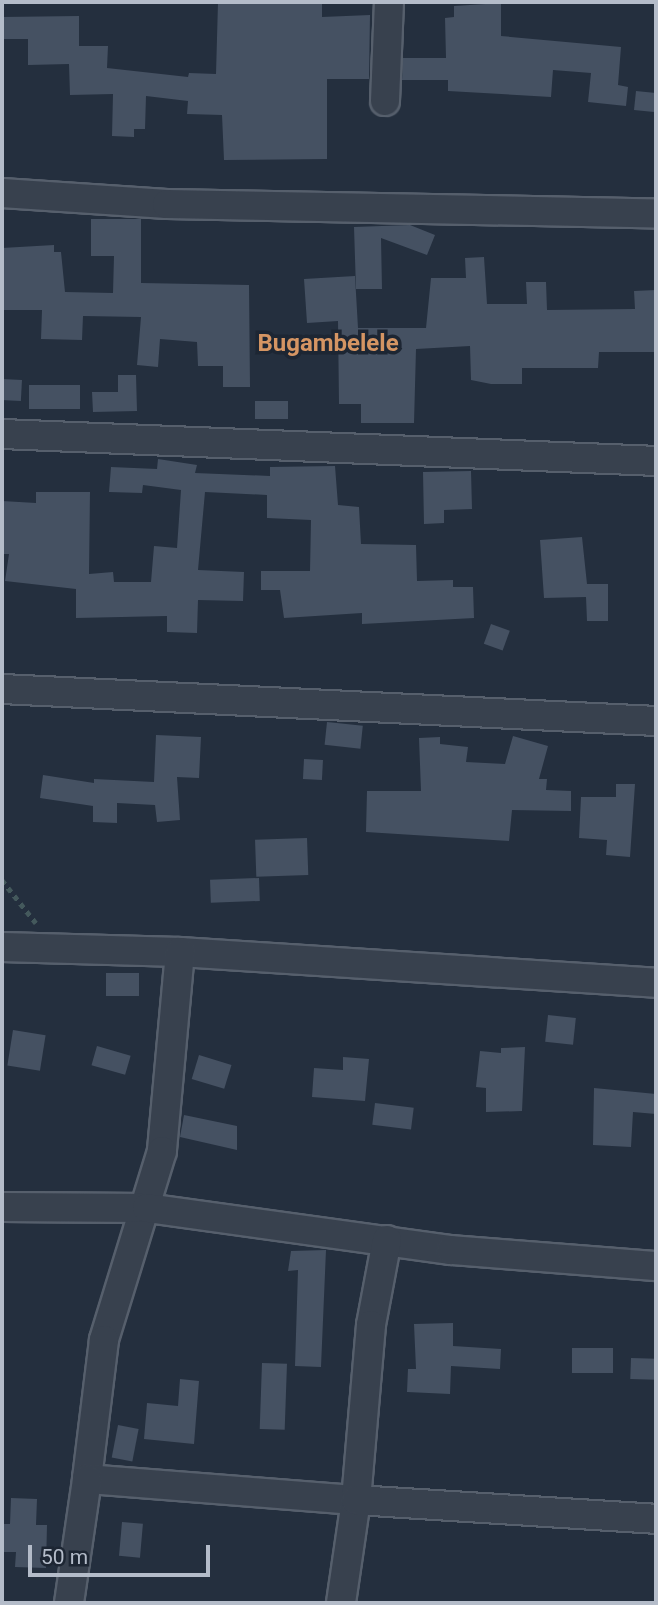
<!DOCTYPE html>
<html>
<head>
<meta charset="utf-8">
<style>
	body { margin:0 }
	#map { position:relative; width:658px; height:1605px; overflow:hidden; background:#242f3e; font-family:Roboto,sans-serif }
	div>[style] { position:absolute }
	.building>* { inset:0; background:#455162; transform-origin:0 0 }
	.path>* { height:4.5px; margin-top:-2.25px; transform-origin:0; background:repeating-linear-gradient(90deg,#44595c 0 5px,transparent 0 10px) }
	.roads { filter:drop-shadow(2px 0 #565f6c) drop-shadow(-2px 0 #565f6c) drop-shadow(0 2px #565f6c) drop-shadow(0 -2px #565f6c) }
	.minor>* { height:28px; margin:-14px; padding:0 14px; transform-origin:14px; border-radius:14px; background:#38414e }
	span { translate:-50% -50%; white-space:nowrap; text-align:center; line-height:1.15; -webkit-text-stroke:7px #1d2633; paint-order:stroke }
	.quarter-label { font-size:24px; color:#d59563; font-weight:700 }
	.frame { position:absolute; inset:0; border:4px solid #b4bcc9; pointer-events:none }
	.scale { position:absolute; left:28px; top:1545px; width:182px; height:32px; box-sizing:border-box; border:4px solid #b4bcc9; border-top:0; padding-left:9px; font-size:21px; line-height:24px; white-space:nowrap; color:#b4bcc9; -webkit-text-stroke:5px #1d2633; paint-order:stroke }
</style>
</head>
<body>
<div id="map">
	<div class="building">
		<i style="clip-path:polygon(218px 2px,322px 2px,322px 17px,370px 15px,369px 79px,327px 79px,327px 159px,224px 160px,222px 115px,187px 114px,188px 101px,146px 96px,145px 129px,134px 129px,134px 137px,112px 136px,113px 94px,70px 95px,69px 64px,28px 65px,28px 39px,2px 39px,2px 17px,79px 16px,79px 46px,108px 46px,107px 68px,188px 77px,189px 73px,216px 74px)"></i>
		<i style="clip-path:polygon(501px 3px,501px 36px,621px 47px,618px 85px,628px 87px,626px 106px,588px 102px,591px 73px,553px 70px,551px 97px,448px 91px,448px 80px,402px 80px,403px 58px,446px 58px,445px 18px,454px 17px,454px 6px)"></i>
		<i style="left:636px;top:91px;width:20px;height:19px;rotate:6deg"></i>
		<i style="clip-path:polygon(91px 219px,141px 219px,141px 283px,249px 285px,250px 387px,223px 387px,223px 366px,198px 366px,197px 342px,160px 339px,158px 367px,137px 365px,141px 317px,83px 316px,82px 340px,41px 339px,42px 310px,2px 310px,2px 248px,54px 245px,54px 252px,61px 252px,65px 292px,113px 293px,114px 256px,91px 256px)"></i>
		<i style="clip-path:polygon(410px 225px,435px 235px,427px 255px,381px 238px,382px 289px,356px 289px,354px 227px)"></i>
		<i style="clip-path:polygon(484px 257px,487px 304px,527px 304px,526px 282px,546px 282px,547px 310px,635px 309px,634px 291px,656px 290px,656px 352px,599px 352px,598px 368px,522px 368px,522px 384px,491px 384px,471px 380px,470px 346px,416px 349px,414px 423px,361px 423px,361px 404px,339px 404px,338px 321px,307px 323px,304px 279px,355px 276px,358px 328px,426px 328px,431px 278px,466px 278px,465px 258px)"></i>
		<i style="clip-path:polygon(118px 375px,136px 375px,137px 411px,93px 412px,92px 392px,118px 392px)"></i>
		<i style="left:2px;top:379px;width:20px;height:21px;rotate:3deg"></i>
		<i style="left:80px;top:385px;width:24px;height:51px;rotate:90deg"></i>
		<i style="left:255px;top:401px;width:33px;height:18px"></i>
		<i style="clip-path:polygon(158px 459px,197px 465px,195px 473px,270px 476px,270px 467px,335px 466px,338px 505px,359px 507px,361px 544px,416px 545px,417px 581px,453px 580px,453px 587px,473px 587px,474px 618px,362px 624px,362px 613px,284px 618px,280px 590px,261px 590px,261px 571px,310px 571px,311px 520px,267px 518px,267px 495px,205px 492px,198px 570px,244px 572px,243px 601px,198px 600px,197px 633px,167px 632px,167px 616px,76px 618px,76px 589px,5px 581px,9px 554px,2px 554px,2px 501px,36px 503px,36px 492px,90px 492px,89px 574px,113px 572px,114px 582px,151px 582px,154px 546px,177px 548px,181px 490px,143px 485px,142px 493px,109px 492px,111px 467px,157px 469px)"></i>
		<i style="clip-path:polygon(471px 471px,472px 509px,444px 510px,444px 523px,424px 524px,423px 472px)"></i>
		<i style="clip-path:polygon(582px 537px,587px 584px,608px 584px,608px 621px,587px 621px,586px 597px,544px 598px,540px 540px)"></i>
		<i style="left:491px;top:624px;width:20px;height:21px;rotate:20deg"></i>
		<i style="left:327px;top:722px;width:36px;height:23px;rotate:6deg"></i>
		<i style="clip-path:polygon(156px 735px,201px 737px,199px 778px,177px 777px,180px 820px,157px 822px,155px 805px,117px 803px,117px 823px,93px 822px,93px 806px,40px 798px,43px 775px,94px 783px,94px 779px,154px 782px)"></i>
		<i style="clip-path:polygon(513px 736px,548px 746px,539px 779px,547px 779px,546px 790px,571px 791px,571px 811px,512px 810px,509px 841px,366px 832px,367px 791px,421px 791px,419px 738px,440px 737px,440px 744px,468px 747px,466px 762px,505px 764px)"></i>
		<i style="left:304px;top:759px;width:19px;height:20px;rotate:3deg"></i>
		<i style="clip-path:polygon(616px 784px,635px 784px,630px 857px,606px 855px,607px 840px,579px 838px,581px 797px,616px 797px)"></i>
		<i style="left:307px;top:838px;width:37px;height:52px;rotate:88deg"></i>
		<i style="left:259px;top:878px;width:23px;height:49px;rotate:88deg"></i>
		<i style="left:106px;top:973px;width:33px;height:23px"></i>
		<i style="left:548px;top:1015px;width:28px;height:27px;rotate:6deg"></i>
		<i style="left:13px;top:1030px;width:33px;height:36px;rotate:9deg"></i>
		<i style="left:97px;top:1046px;width:35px;height:20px;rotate:16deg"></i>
		<i style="clip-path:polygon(525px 1047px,522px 1111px,486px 1112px,486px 1088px,476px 1087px,480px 1051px,501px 1053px,501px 1048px)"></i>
		<i style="left:199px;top:1055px;width:34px;height:25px;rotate:17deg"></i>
		<i style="clip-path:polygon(343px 1057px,369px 1059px,365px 1101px,312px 1097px,314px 1068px,343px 1070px)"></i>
		<i style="clip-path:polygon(594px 1088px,656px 1094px,656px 1114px,633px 1112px,631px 1147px,593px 1145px)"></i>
		<i style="left:375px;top:1103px;width:39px;height:22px;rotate:7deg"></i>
		<i style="clip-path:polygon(184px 1115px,237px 1126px,237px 1150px,180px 1137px)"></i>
		<i style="clip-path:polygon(326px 1250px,321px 1367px,295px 1366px,298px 1270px,288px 1271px,291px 1251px)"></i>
		<i style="clip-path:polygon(453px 1323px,453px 1346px,501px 1349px,500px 1369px,451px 1366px,450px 1394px,407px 1392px,408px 1369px,416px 1369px,414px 1324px)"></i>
		<i style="left:613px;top:1348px;width:25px;height:41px;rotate:90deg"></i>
		<i style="left:631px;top:1358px;width:25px;height:21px;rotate:2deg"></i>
		<i style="left:262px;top:1363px;width:25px;height:66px;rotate:2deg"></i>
		<i style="clip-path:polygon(180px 1379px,199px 1381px,194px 1444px,144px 1439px,147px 1403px,178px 1406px)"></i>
		<i style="left:118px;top:1425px;width:21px;height:33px;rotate:11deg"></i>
		<i style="clip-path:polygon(11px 1498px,37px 1499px,36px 1525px,47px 1525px,46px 1568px,15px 1567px,16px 1552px,2px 1552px,2px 1524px,10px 1524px)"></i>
		<i style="left:122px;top:1522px;width:21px;height:34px;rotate:5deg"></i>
	</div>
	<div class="path">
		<i style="left:2px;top:880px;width:55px;rotate:51.7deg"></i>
	</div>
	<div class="roads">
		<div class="minor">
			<i style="left:385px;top:101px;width:99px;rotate:-87.7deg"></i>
			<i style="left:2px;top:193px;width:165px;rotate:3.8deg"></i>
			<i style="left:167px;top:204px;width:489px;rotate:1.1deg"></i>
			<i style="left:2px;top:434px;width:655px;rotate:2.36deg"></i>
			<i style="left:2px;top:689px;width:655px;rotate:2.8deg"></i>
			<i style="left:2px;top:947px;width:178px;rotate:1.6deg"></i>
			<i style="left:180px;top:952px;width:477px;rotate:3.7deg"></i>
			<i style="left:180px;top:952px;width:200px;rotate:95.2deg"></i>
			<i style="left:162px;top:1151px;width:198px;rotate:107.1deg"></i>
			<i style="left:104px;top:1340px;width:140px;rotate:97deg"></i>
			<i style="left:87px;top:1479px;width:270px;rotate:4.5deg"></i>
			<i style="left:356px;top:1500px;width:104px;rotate:98.3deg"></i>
			<i style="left:2px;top:1207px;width:145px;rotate:0.4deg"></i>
			<i style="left:147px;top:1208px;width:307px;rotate:7.9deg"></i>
			<i style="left:451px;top:1250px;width:206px;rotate:4.5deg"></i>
			<i style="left:387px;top:1240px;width:86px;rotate:100.7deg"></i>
			<i style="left:371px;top:1325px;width:176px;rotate:94.9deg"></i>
			<i style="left:356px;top:1500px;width:301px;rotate:3.6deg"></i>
			<i style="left:69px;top:1603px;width:125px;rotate:-81.7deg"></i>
		</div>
	</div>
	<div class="quarter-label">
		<span style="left:328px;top:344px">Bugambelele</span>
	</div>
	<div class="frame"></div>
	<div class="scale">50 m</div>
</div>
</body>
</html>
